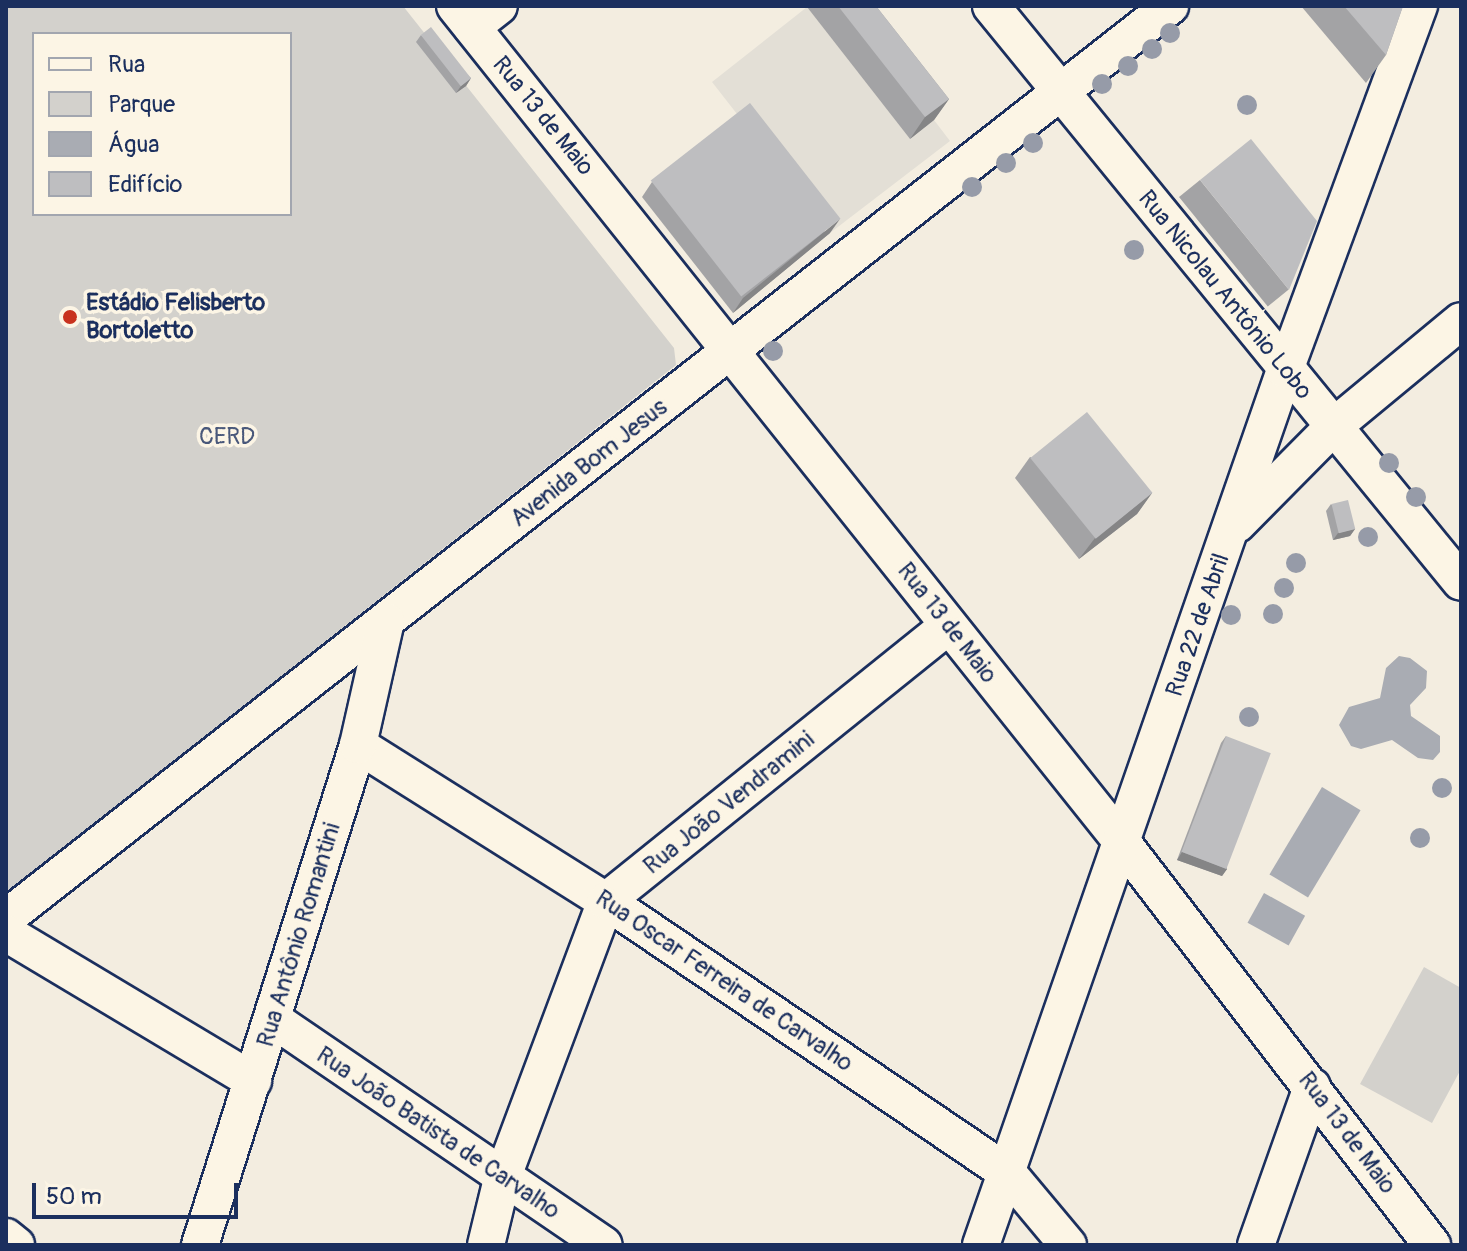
<!DOCTYPE html>
<html>
<head>
<meta charset="utf-8">
<style>
	body { margin:0 }
	#map { position:relative; width:1467px; height:1251px; overflow:hidden; background:#f3ede0; font-family:Pangolin,sans-serif }
	div>[style] { position:absolute }
	.built>* { inset:0; background:#e3dfd6 }
	.green>* { inset:0; background:#d3d1cc }
	.water>* { inset:0; background:#a9acb3; transform-origin:0 0 }
	.roads { filter:drop-shadow(2px 0 #1b2f5e) drop-shadow(-2px 0 #1b2f5e) drop-shadow(0 2px #1b2f5e) drop-shadow(0 -2px #1b2f5e) }
	.minor>* { height:36px; margin:-18px; padding:0 18px; transform-origin:18px; border-radius:18px; background:#fcf5e5 }
	.trees>* { width:20px; height:20px; margin:-10px; border-radius:50%; background:#969ba8 }
	.wall>* { inset:0; background:#a3a3a5; transform-origin:0 0 }
	.shaded-wall>* { inset:0; background:#858586 }
	.building>* { inset:0; background:#bebec0; transform-origin:0 0 }
	.dots>* { width:22px; height:22px; translate:-50% -50%; box-sizing:border-box; border:4px solid #fcf5e5; border-radius:50% }
	span { translate:-50% -50%; white-space:nowrap; text-align:center; line-height:1.15; -webkit-text-stroke:7px #fcf5e5; paint-order:stroke }
	.street-label { font-size:24px; color:#1b2f5e }
	.poi-label { font-size:24px; color:#1b2f5e; font-weight:700 }
	.left { translate:0 -50%; text-align:left }
	.park-label { font-size:24px; color:#49587a }
	.frame { position:absolute; inset:0; border:8px solid #1b2f5e; pointer-events:none }
	.legend { position:absolute; left:32px; top:32px; width:260px; height:184px; box-sizing:border-box; background:#fcf5e5; border:2px solid #a2a6af; margin:0; padding:10px 14px; list-style:none; font-size:24px; color:#1b2f5e }
	.legend li { display:flex; align-items:center; gap:16px; height:40px }
	.legend b { width:40px; border:2px solid #a2a6af }
	.scale { position:absolute; left:32px; top:1183px; width:206px; height:36px; box-sizing:border-box; border:4px solid #1b2f5e; border-top:0; padding-left:10px; font-size:24px; line-height:28px; white-space:nowrap; color:#1b2f5e; -webkit-text-stroke:6px #fcf5e5; paint-order:stroke }
</style>
</head>
<body>
<div id="map">
	<div class="built">
		<i style="clip-path:polygon(807px 7px,910px 139px,934px 120px,950px 141px,830px 233px,712px 82px)"></i>
	</div>
	<div class="green">
		<i style="clip-path:polygon(evenodd,6px 6px,403px 6px,674px 348px,676px 365px,6px 893px,6px 6px,34px 34px,290px 34px,290px 214px,34px 214px,34px 34px)"></i>
		<i style="clip-path:polygon(1424px 967px,1461px 988px,1461px 1069px,1432px 1123px,1360px 1084px)"></i>
	</div>
	<div class="water">
		<i style="clip-path:polygon(1399px 656px,1410px 658px,1427px 671px,1426px 688px,1410px 705px,1411px 716px,1440px 736px,1440px 752px,1433px 760px,1418px 758px,1392px 740px,1361px 749px,1351px 746px,1339px 725px,1349px 707px,1380px 698px,1386px 668px)"></i>
		<i style="left:1322px;top:787px;width:45px;height:102px;rotate:31deg"></i>
		<i style="left:1264px;top:893px;width:47px;height:34px;rotate:29deg"></i>
	</div>
	<div class="roads">
		<div class="minor">
			<i style="left:455px;top:6px;width:1068px;rotate:51.42deg"></i>
			<i style="left:1121px;top:841px;width:510px;rotate:52.41deg"></i>
			<i style="left:991px;top:6px;width:743px;rotate:50.79deg"></i>
			<i style="left:472px;top:27px;width:34px;rotate:-38deg"></i>
			<i style="left:1237px;top:524px;width:136px;rotate:-45.3deg"></i>
			<i style="left:1333px;top:427px;width:166px;rotate:-39.6deg"></i>
			<i style="left:358px;top:745px;width:293px;rotate:32.2deg"></i>
			<i style="left:606px;top:901px;width:484px;rotate:34.1deg"></i>
			<i style="left:1007px;top:1172px;width:95px;rotate:50.1deg"></i>
			<i style="left:6px;top:918px;width:1479px;rotate:-38.08deg"></i>
			<i style="left:6px;top:933px;width:288px;rotate:30.9deg"></i>
			<i style="left:274px;top:1020px;width:399px;rotate:34.3deg"></i>
			<i style="left:6px;top:1237px;width:13px;rotate:39deg"></i>
			<i style="left:200px;top:1245px;width:524px;rotate:-72.46deg"></i>
			<i style="left:358px;top:745px;width:127px;rotate:-77.3deg"></i>
			<i style="left:486px;top:1245px;width:68px;rotate:-76.4deg"></i>
			<i style="left:502px;top:1179px;width:297px;rotate:-69.5deg"></i>
			<i style="left:606px;top:901px;width:439px;rotate:-38.8deg"></i>
			<i style="left:981px;top:1245px;width:926px;rotate:-70.84deg"></i>
			<i style="left:1285px;top:370px;width:388px;rotate:-69.8deg"></i>
			<i style="left:1256px;top:1245px;width:168px;rotate:-70.5deg"></i>
		</div>
	</div>
	<div class="trees">
		<i style="left:1170px;top:33px"></i>
		<i style="left:1152px;top:49px"></i>
		<i style="left:1128px;top:66px"></i>
		<i style="left:1102px;top:84px"></i>
		<i style="left:1247px;top:105px"></i>
		<i style="left:1033px;top:143px"></i>
		<i style="left:1006px;top:163px"></i>
		<i style="left:972px;top:187px"></i>
		<i style="left:1134px;top:250px"></i>
		<i style="left:773px;top:351px"></i>
		<i style="left:1389px;top:463px"></i>
		<i style="left:1416px;top:497px"></i>
		<i style="left:1368px;top:537px"></i>
		<i style="left:1296px;top:563px"></i>
		<i style="left:1284px;top:588px"></i>
		<i style="left:1273px;top:614px"></i>
		<i style="left:1231px;top:615px"></i>
		<i style="left:1249px;top:717px"></i>
		<i style="left:1442px;top:788px"></i>
		<i style="left:1420px;top:838px"></i>
	</div>
	<div class="wall">
		<i style="clip-path:polygon(808px 6px,876px 6px,949px 99px,934px 120px,910px 139px,807px 7px)"></i>
		<i style="clip-path:polygon(1301px 6px,1403px 6px,1386px 55px,1366px 83px)"></i>
		<i style="clip-path:polygon(421px 35px,471px 78px,466px 86px,456px 93px,416px 42px)"></i>
		<i style="left:1200px;top:180px;width:141px;height:27px;rotate:51deg"></i>
		<i style="clip-path:polygon(652px 182px,830px 233px,733px 313px,642px 197px)"></i>
		<i style="clip-path:polygon(1030px 457px,1152px 493px,1137px 514px,1079px 559px,1015px 478px)"></i>
		<i style="clip-path:polygon(1331px 504px,1355px 529px,1350px 536px,1333px 540px,1326px 511px)"></i>
		<i style="clip-path:polygon(1226px 736px,1227px 869px,1222px 876px,1177px 860px,1221px 743px)"></i>
	</div>
	<div class="shaded-wall">
		<i style="clip-path:polygon(471px 78px,466px 86px,456px 93px,461px 86px)"></i>
		<i style="clip-path:polygon(949px 99px,934px 120px,910px 139px,925px 117px)"></i>
		<i style="clip-path:polygon(840px 219px,830px 233px,733px 313px,743px 298px)"></i>
		<i style="clip-path:polygon(1152px 493px,1137px 514px,1079px 559px,1095px 538px)"></i>
		<i style="clip-path:polygon(1355px 529px,1350px 536px,1333px 540px,1338px 533px)"></i>
		<i style="clip-path:polygon(1182px 852px,1227px 869px,1222px 876px,1177px 860px)"></i>
	</div>
	<div class="building">
		<i style="clip-path:polygon(838px 6px,876px 6px,949px 99px,925px 117px)"></i>
		<i style="clip-path:polygon(1344px 6px,1403px 6px,1386px 55px)"></i>
		<i style="left:431px;top:27px;width:65px;height:13px;rotate:52deg"></i>
		<i style="left:750px;top:103px;width:147px;height:126px;rotate:52deg"></i>
		<i style="clip-path:polygon(1251px 139px,1317px 221px,1289px 290px,1200px 180px)"></i>
		<i style="left:1087px;top:412px;width:104px;height:73px;rotate:51deg"></i>
		<i style="left:1348px;top:500px;width:30px;height:17px;rotate:76deg"></i>
		<i style="left:1226px;top:736px;width:48px;height:124px;rotate:21deg"></i>
	</div>
	<div class="dots">
		<i style="left:70px;top:317px;background:#c8321e"></i>
	</div>
	<div class="street-label">
		<span style="left:543px;top:116px;rotate:51deg">Rua 13 de Maio</span>
		<span style="left:1225px;top:295px;rotate:51deg">Rua Nicolau Antônio Lobo</span>
		<span style="left:589px;top:463px;rotate:-38deg">Avenida Bom Jesus</span>
		<span style="left:947px;top:623px;rotate:52deg">Rua 13 de Maio</span>
		<span style="left:1198px;top:625px;rotate:-71deg">Rua 22 de Abril</span>
		<span style="left:729px;top:803px;rotate:-39deg">Rua João Vendramini</span>
		<span style="left:299px;top:935px;rotate:-73deg">Rua Antônio Romantini</span>
		<span style="left:724px;top:981px;rotate:34deg">Rua Oscar Ferreira de Carvalho</span>
		<span style="left:438px;top:1133px;rotate:34deg">Rua João Batista de Carvalho</span>
		<span style="left:1347px;top:1133px;rotate:53deg">Rua 13 de Maio</span>
	</div>
	<div class="poi-label">
		<span class="left" style="left:86px;top:317px">Estádio Felisberto<br>Bortoletto</span>
	</div>
	<div class="park-label">
		<span style="left:227px;top:437px">CERD</span>
	</div>
	<div class="frame"></div>
	<ul class="legend">
	<li><b style="height:10px;background:#fcf5e5"></b>Rua</li>
	<li><b style="height:22px;background:#d3d1cc"></b>Parque</li>
	<li><b style="height:22px;background:#a9acb3"></b>Água</li>
	<li><b style="height:22px;background:#bebec0"></b>Edifício</li>
	</ul>
	<div class="scale">50 m</div>
</div>
</body>
</html>
